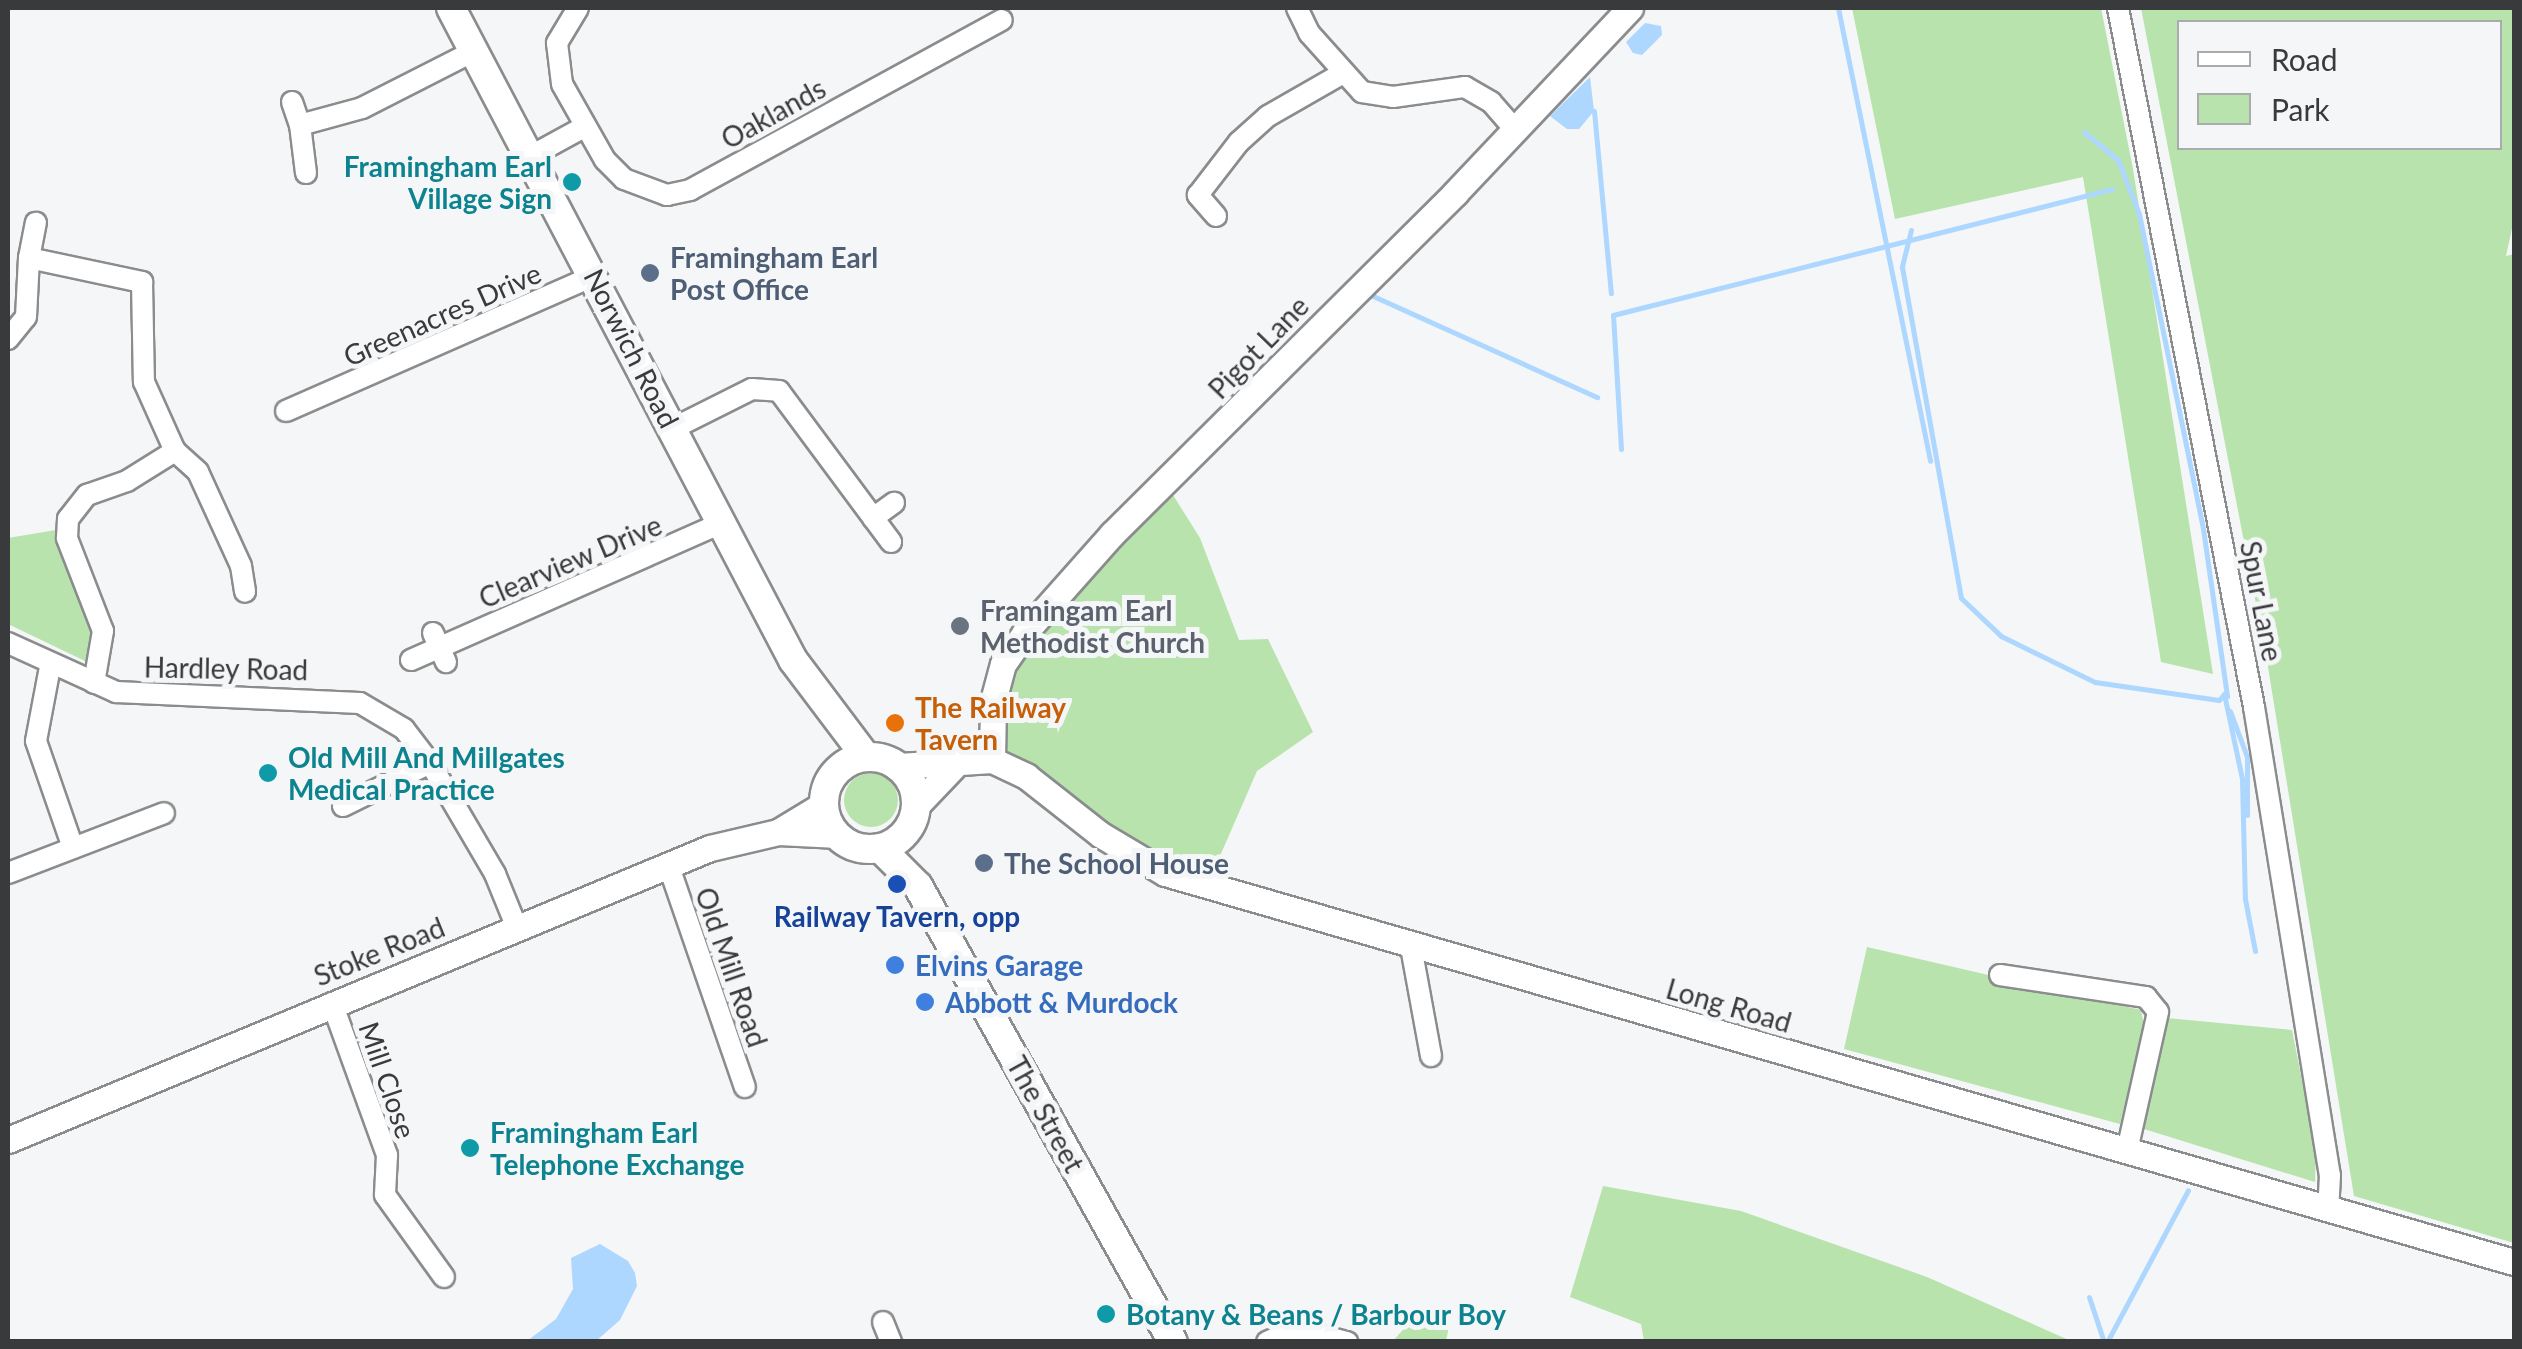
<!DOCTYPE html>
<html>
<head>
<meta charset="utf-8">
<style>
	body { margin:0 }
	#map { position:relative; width:2522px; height:1349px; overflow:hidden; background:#f4f6f8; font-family:Lato,sans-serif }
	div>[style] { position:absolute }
	.green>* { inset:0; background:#b8e3ac }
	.round { border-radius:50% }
	.water>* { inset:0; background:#add7fe }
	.stream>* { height:5px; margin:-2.5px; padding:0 2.5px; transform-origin:2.5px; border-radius:2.5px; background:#add7fe }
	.roads { filter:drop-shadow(2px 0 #8a8c8e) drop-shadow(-2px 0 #8a8c8e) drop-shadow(0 2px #8a8c8e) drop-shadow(0 -2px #8a8c8e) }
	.minor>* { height:20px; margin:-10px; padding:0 10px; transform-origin:10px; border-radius:10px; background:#fff }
	.tertiary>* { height:25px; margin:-12.5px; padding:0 12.5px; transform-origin:12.5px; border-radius:12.5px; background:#fff }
	.secondary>* { height:28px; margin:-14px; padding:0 14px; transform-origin:14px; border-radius:14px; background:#fff }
	.secondary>.ring { margin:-14px; padding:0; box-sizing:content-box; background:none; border:28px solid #fff; border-radius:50% }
	.dots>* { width:28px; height:28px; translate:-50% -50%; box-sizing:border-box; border:5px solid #f4f6f8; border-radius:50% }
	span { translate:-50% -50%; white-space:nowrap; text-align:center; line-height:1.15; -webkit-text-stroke:10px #f4f6f8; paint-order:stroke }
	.street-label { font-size:28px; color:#393a3b }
	.culture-label { font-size:28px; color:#0d838f; font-weight:700 }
	.right { translate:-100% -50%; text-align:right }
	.left { translate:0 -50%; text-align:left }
	.service-label { font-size:28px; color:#4e5e75; font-weight:700 }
	.worship-label { font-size:28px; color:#5b616d; font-weight:700 }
	.food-label { font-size:28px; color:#c56008; font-weight:700 }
	.transit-label { font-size:28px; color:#164399; font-weight:700 }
	.shop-label { font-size:28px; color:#366cbe; font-weight:700 }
	.frame { position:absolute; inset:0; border:10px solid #393a3b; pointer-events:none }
	.legend { position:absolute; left:2177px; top:20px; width:325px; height:130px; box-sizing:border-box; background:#f4f6f8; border:2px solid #a9abac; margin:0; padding:12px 18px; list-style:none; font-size:30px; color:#393a3b }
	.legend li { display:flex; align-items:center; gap:20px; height:50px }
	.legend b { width:50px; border:2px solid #a9abac }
</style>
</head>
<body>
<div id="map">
	<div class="green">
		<i style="clip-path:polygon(1852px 8px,2101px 8px,2133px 169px,2213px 674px,2161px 662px,2083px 177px,1895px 219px)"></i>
		<i style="clip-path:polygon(evenodd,2141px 8px,2514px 8px,2514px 219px,2506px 256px,2514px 254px,2514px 1243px,2354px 1196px,2267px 661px,2141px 8px,2500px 22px,2500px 148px,2180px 148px,2180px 22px,2500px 22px)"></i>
		<i style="clip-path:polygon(1173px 495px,1200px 538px,1239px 640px,1268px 639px,1313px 732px,1257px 771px,1210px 879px,1137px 848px,1005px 758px,1007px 682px,1037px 630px)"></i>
		<i style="clip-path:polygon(56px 530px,91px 613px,95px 658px,87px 662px,8px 624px,8px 538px)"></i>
		<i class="round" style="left:844px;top:773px;width:54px;height:54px"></i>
		<i style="clip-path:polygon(1867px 947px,2141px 1010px,2144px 1026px,2120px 1124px,1844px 1049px)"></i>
		<i style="clip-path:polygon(2167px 1018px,2292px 1030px,2316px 1152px,2315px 1182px,2144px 1129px)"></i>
		<i style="clip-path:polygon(1603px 1186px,1741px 1211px,1927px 1277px,2071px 1341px,1644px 1341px,1641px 1324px,1570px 1297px)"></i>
		<i style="clip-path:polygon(1408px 1324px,1449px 1327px,1446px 1341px,1393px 1341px)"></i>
	</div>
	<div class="water">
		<i style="clip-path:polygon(1645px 23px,1661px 26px,1662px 35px,1642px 55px,1633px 53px,1626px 42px)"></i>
		<i style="clip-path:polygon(1590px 77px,1594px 111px,1579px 129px,1567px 129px,1550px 116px)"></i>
		<i style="clip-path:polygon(600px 1244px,628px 1261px,635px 1273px,637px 1286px,620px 1320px,596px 1341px,527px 1341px,556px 1319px,573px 1289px,571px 1258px)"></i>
	</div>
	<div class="stream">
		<i style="left:1838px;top:8px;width:462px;rotate:78.5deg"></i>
		<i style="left:1594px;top:111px;width:183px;rotate:84.7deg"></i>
		<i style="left:2084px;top:132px;width:44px;rotate:39.5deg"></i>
		<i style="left:2118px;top:160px;width:58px;rotate:68.7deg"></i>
		<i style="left:2139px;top:214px;width:321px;rotate:78.5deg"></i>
		<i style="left:2203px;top:529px;width:169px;rotate:81.8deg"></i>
		<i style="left:1911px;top:230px;width:38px;rotate:104deg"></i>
		<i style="left:1902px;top:267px;width:336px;rotate:79.9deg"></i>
		<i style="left:1961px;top:598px;width:55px;rotate:43.5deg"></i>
		<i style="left:2001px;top:636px;width:105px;rotate:26.1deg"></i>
		<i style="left:2095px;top:682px;width:125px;rotate:8.3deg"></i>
		<i style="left:2219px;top:700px;width:8px;rotate:-50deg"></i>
		<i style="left:2224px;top:694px;width:87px;rotate:78deg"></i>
		<i style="left:2242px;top:779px;width:120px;rotate:88.6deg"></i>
		<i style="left:2245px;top:899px;width:53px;rotate:79.1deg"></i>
		<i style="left:1373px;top:296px;width:246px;rotate:24.3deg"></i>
		<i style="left:1621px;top:449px;width:134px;rotate:-93.4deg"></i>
		<i style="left:1613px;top:315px;width:515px;rotate:-14.17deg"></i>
		<i style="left:2230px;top:711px;width:49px;rotate:69.7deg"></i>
		<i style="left:2247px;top:757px;width:58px;rotate:90deg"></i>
		<i style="left:2089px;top:1297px;width:47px;rotate:71.6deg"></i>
		<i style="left:2107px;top:1342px;width:172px;rotate:-61.9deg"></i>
	</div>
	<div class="roads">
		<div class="minor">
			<i style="left:578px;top:8px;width:41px;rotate:121deg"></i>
			<i style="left:557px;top:43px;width:41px;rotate:83deg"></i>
			<i style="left:562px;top:84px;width:87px;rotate:60.5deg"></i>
			<i style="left:605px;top:160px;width:27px;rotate:45deg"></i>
			<i style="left:624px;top:179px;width:46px;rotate:20.4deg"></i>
			<i style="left:667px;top:195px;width:24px;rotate:-12deg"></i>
			<i style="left:690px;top:190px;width:355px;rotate:-28.6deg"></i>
			<i style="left:1297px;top:8px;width:28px;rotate:64deg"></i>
			<i style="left:1309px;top:33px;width:79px;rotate:48.1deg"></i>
			<i style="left:1362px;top:92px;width:31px;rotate:9deg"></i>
			<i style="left:1393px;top:97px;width:73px;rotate:-7.9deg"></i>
			<i style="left:1465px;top:87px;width:30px;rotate:30deg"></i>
			<i style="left:1491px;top:102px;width:37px;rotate:49deg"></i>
			<i style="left:2118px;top:8px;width:712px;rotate:78.99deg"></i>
			<i style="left:2254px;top:707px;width:474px;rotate:80.8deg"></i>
			<i style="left:2330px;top:1175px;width:34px;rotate:93deg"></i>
			<i style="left:292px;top:102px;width:24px;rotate:71deg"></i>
			<i style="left:531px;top:156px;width:60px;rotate:-28.7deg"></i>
			<i style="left:306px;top:173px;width:48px;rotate:-97.1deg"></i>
			<i style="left:300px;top:125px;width:64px;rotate:-15.3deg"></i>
			<i style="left:362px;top:108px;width:126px;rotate:-27deg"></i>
			<i style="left:1216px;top:216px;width:28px;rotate:-131deg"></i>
			<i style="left:1198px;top:195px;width:67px;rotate:-52.3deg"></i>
			<i style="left:1239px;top:142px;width:39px;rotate:-42deg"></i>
			<i style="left:1268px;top:116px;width:86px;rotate:-29.8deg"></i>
			<i style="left:29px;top:258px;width:36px;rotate:-79deg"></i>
			<i style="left:8px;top:339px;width:28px;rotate:-51deg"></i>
			<i style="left:26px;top:317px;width:59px;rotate:-87.1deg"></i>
			<i style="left:29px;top:258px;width:116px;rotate:12deg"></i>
			<i style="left:142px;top:282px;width:100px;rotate:88.9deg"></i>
			<i style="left:144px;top:382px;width:76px;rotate:65.8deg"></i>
			<i style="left:175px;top:451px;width:31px;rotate:42deg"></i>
			<i style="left:198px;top:472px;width:103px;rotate:65.4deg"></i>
			<i style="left:241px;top:566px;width:26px;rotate:81deg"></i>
			<i style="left:286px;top:411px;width:336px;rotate:-23.7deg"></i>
			<i style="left:674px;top:428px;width:87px;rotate:-26.6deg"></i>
			<i style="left:752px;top:389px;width:27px;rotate:4deg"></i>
			<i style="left:779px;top:391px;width:188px;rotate:53.4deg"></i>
			<i style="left:873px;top:518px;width:26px;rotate:-36deg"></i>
			<i style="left:433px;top:633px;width:32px;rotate:66deg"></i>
			<i style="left:8px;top:643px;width:119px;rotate:24.4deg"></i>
			<i style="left:116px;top:692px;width:244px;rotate:2.6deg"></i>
			<i style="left:360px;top:703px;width:51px;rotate:30.6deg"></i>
			<i style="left:404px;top:729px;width:43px;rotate:52.6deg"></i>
			<i style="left:411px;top:660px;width:339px;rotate:-23.8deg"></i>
			<i style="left:50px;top:667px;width:75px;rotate:100.7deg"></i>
			<i style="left:36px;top:741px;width:113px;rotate:70.9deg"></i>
			<i style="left:94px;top:683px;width:53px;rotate:-80.2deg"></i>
			<i style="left:103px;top:631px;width:100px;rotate:-111.2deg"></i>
			<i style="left:67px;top:538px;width:19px;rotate:-87deg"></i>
			<i style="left:68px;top:519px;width:31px;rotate:-52deg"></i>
			<i style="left:87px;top:495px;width:42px;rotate:-19.3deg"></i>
			<i style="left:127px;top:481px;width:57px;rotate:-32deg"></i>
			<i style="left:343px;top:806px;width:97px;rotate:-26.3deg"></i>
			<i style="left:430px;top:763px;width:129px;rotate:59.6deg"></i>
			<i style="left:495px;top:874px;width:58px;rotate:67.8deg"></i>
			<i style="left:668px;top:864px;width:236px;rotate:71deg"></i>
			<i style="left:8px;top:873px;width:167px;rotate:-21deg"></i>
			<i style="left:1411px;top:947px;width:111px;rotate:79.6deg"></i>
			<i style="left:2000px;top:975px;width:148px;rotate:8.6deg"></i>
			<i style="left:2146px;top:997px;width:19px;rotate:51deg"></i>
			<i style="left:2158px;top:1012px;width:142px;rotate:102.6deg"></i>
			<i style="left:332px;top:1003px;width:162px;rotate:70.1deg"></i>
			<i style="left:387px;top:1155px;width:40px;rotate:92.9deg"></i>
			<i style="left:385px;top:1195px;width:101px;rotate:54.3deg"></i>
			<i style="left:883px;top:1322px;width:22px;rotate:68deg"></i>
			<i style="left:1267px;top:1342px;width:32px;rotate:-24deg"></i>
			<i style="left:1296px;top:1329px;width:53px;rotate:14.3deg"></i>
		</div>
		<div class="tertiary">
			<i style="left:992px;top:760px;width:59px;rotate:-89deg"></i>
			<i style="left:993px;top:701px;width:38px;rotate:-75deg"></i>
			<i style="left:1003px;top:664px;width:39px;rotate:-55deg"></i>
			<i style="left:1025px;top:632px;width:131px;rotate:-48.4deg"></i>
			<i style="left:1112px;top:534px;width:484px;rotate:-44.8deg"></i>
			<i style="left:1455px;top:193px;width:255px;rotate:-46.6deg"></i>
			<i style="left:899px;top:766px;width:93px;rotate:-3.7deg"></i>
			<i style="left:992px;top:760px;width:38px;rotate:25deg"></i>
			<i style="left:1026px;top:776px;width:95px;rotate:38.2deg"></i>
			<i style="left:1101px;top:835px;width:74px;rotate:30.7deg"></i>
			<i style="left:1165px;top:873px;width:1404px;rotate:16.09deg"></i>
			<i style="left:916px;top:806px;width:54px;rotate:-46.5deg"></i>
			<i style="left:778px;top:832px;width:54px;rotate:-31.3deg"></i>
			<i style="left:8px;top:1140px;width:760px;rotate:-22.59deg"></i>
			<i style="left:710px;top:848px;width:70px;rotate:-13.2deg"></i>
			<i style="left:778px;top:832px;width:60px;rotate:2.9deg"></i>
		</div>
		<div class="secondary">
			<i style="left:451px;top:8px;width:736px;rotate:62.32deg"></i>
			<i style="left:793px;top:660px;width:121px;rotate:53deg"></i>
			<i class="ring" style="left:824px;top:757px;width:64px;height:64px"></i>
			<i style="left:880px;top:848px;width:54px;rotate:45deg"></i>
			<i style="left:918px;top:886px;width:522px;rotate:60.79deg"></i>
		</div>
	</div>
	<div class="dots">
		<i style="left:572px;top:182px;background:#0f9aa8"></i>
		<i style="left:650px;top:273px;background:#5c6f8a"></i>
		<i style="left:960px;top:626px;background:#6b7280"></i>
		<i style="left:895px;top:723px;background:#e8710a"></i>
		<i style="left:268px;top:773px;background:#0f9aa8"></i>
		<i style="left:984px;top:863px;background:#5c6f8a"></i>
		<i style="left:897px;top:884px;background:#1a4fb4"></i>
		<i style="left:895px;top:965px;background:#3f7fe0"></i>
		<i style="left:925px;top:1002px;background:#3f7fe0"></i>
		<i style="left:470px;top:1148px;background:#0f9aa8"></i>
		<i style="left:1106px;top:1314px;background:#0f9aa8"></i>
	</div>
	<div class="street-label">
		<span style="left:773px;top:113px;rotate:-29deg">Oaklands</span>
		<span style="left:442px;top:314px;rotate:-24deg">Greenacres Drive</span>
		<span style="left:1258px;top:347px;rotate:-46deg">Pigot Lane</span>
		<span style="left:632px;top:348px;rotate:63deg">Norwich Road</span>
		<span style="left:570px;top:561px;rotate:-23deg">Clearview Drive</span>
		<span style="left:2262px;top:601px;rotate:79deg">Spur Lane</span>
		<span style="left:226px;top:668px;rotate:1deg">Hardley Road</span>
		<span style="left:379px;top:951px;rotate:-22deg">Stoke Road</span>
		<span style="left:732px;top:967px;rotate:71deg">Old Mill Road</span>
		<span style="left:1729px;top:1005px;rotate:16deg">Long Road</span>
		<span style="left:388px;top:1080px;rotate:71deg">Mill Close</span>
		<span style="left:1046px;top:1114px;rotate:61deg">The Street</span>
	</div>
	<div class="culture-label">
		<span class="right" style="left:552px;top:182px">Framingham Earl<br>Village Sign</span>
		<span class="left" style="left:288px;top:773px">Old Mill And Millgates<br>Medical Practice</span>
		<span class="left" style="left:490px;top:1148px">Framingham Earl<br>Telephone Exchange</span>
		<span class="left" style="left:1126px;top:1314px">Botany &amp; Beans / Barbour Boy</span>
	</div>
	<div class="service-label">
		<span class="left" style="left:670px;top:273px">Framingham Earl<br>Post Office</span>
		<span class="left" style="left:1004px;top:863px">The School House</span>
	</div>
	<div class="worship-label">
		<span class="left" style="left:980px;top:626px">Framingam Earl<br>Methodist Church</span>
	</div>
	<div class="food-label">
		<span class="left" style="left:915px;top:723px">The Railway<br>Tavern</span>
	</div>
	<div class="transit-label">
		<span style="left:897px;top:916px">Railway Tavern, opp</span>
	</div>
	<div class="shop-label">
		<span class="left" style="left:915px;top:965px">Elvins Garage</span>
		<span class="left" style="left:945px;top:1002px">Abbott &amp; Murdock</span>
	</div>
	<div class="frame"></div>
	<ul class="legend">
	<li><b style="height:12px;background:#fff"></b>Road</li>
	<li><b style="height:28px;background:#b8e3ac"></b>Park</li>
	</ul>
</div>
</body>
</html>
